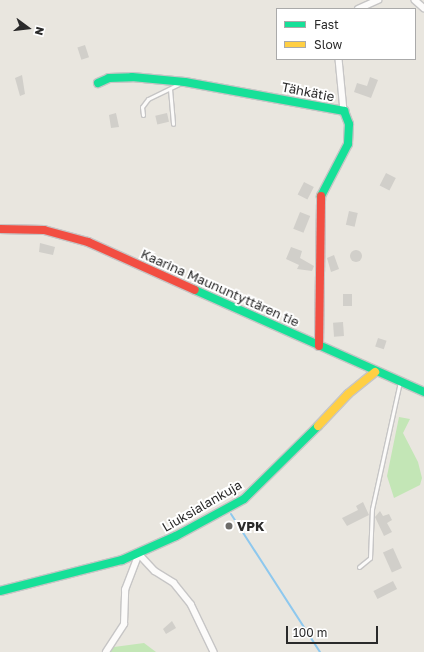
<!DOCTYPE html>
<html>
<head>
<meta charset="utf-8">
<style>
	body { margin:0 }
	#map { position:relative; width:424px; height:652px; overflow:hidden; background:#e9e6df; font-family:"Golos Text",sans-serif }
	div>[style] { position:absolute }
	.green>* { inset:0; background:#c3e6b6 }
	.stream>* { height:2px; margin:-1px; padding:0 1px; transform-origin:1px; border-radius:1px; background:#8ec8ee }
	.building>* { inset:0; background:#d1cfca; transform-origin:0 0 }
	.round { border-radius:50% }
	.roads { filter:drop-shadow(1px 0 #c6c5c5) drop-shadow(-1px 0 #c6c5c5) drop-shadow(0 1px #c6c5c5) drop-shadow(0 -1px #c6c5c5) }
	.lane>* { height:3px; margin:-1.5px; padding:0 1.5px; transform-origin:1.5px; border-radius:1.5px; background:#fcfbfa }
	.street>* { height:5.5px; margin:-2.75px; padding:0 2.75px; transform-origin:2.75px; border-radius:2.75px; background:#fcfbfa }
	.fast>* { height:8px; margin:-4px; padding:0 4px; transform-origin:4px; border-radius:4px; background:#16e098 }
	.slow>* { height:8px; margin:-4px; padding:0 4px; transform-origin:4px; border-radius:4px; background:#ffcf43 }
	.jam>* { height:8px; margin:-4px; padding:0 4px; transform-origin:4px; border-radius:4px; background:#f24e42 }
	.dots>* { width:11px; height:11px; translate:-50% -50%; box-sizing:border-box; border:2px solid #fff; border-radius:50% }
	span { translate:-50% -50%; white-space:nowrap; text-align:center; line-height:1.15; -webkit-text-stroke:4px #fff; paint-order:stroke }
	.street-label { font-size:13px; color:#2a2a2a }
	.poi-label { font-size:13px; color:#2a2a2a; font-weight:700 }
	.left { translate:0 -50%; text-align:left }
	.legend { position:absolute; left:276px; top:8px; width:140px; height:52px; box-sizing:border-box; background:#fff; border:1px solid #aaa; margin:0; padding:5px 7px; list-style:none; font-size:12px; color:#2a2a2a }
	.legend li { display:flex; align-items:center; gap:8px; height:20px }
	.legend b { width:20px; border:1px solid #aaa }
	.north { position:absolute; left:8px; top:8px; width:40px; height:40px; -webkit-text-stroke:3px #fff; paint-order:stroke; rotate:105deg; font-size:11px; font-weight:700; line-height:16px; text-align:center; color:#2a2a2a }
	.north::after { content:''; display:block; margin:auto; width:14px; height:18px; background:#2a2a2a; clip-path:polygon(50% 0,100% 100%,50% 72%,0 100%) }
	.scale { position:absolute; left:286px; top:626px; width:92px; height:18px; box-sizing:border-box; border:2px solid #2a2a2a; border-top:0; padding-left:5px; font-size:12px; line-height:14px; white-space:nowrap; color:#2a2a2a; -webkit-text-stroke:3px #fff; paint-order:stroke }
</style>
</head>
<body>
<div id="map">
	<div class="green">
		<i style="clip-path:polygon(399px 417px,410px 419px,403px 433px,418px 462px,422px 478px,420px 485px,394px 498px,387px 476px)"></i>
		<i style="clip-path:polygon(144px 643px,156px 652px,110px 652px,114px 647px)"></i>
	</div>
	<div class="stream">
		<i style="left:231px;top:514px;width:164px;rotate:57.2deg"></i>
	</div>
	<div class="building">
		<i style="left:85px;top:45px;width:13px;height:8px;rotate:72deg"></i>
		<i style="clip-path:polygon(22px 75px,25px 94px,20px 96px,15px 78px)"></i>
		<i style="clip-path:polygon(370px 77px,378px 80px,371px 98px,354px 92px,357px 83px,367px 86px)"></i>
		<i style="clip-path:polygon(116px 113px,119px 127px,111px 128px,109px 115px)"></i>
		<i style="left:167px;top:113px;width:9px;height:12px;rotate:77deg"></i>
		<i style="left:386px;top:173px;width:11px;height:14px;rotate:27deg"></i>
		<i style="left:304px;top:182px;width:11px;height:14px;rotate:27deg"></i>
		<i style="left:349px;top:211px;width:9px;height:14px;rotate:13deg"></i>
		<i style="left:300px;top:212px;width:11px;height:18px;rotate:22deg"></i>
		<i style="clip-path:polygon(40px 243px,55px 247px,53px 255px,39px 252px)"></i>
		<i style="clip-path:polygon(291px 247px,302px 251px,300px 258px,314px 266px,312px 271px,297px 269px,299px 265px,286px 259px)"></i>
		<i class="round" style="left:350px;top:250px;width:12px;height:12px"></i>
		<i style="clip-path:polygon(334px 255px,339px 269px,331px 272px,327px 258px)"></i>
		<i style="left:343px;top:294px;width:9px;height:12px"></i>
		<i style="left:343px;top:322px;width:14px;height:10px;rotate:86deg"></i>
		<i style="left:378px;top:338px;width:9px;height:9px;rotate:18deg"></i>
		<i style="clip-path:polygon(363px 502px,369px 515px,347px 526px,342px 518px,358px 510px,356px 506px)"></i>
		<i style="clip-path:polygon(380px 511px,383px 516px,389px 514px,392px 520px,387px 523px,392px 532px,384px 536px,375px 517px)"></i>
		<i style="left:393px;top:548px;width:22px;height:11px;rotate:66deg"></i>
		<i style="left:393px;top:581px;width:9px;height:22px;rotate:63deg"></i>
		<i style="clip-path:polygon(172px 621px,176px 628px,166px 634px,163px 629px)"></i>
	</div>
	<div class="roads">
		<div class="lane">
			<i style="left:170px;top:89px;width:35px;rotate:85deg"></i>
			<i style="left:143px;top:115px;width:8px;rotate:-97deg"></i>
			<i style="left:142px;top:107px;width:10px;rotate:-53deg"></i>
			<i style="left:148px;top:99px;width:34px;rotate:-26deg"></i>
			<i style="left:359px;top:567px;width:14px;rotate:-39deg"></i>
			<i style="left:370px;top:558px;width:49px;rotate:-87.7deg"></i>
			<i style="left:372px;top:509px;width:130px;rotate:-77.6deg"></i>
		</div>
		<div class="street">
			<i style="left:415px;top:0;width:12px;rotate:42deg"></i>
			<i style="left:358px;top:9px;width:22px;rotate:-24deg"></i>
			<i style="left:339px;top:59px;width:52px;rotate:84.5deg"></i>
			<i style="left:106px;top:652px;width:33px;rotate:-57deg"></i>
			<i style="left:124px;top:624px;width:34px;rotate:-88deg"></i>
			<i style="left:125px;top:590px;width:39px;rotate:-69deg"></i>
			<i style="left:139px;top:554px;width:23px;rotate:47deg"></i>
			<i style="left:155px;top:571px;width:22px;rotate:32deg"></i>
			<i style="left:174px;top:583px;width:27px;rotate:51deg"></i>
			<i style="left:191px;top:604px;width:53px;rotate:64.4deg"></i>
		</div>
		<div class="fast">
			<i style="left:98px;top:83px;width:12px;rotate:-24deg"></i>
			<i style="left:109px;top:78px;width:23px;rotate:-2deg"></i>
			<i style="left:132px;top:77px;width:53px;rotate:5.4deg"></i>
			<i style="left:185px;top:82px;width:162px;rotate:10.3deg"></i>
			<i style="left:344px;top:111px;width:14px;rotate:69deg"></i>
			<i style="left:349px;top:124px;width:20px;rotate:93deg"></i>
			<i style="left:348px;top:144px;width:59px;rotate:117.4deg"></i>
			<i style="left:195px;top:290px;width:251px;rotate:24deg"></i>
			<i style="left:0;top:591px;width:126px;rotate:-14.3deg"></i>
			<i style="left:122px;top:560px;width:59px;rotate:-24deg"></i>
			<i style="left:176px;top:536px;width:77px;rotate:-28.6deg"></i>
			<i style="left:244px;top:499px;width:104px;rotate:-44.6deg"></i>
		</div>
		<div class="slow">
			<i style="left:318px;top:426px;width:44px;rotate:-46.8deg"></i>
			<i style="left:348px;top:394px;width:35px;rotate:-39deg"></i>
		</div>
		<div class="jam">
			<i style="left:0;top:229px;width:44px;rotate:1.3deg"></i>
			<i style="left:44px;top:230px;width:46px;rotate:15.3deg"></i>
			<i style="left:88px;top:242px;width:117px;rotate:24.2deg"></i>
			<i style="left:319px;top:346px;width:150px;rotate:-89.2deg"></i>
		</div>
	</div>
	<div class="dots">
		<i style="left:229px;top:526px;background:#6d6c69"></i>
	</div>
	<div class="street-label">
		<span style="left:308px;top:92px;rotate:11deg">Tähkätie</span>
		<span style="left:220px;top:288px;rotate:24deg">Kaarina Maununtyttären tie</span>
		<span style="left:202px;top:506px;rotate:-30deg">Liuksialankuja</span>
	</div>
	<div class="poi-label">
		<span class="left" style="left:237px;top:526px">VPK</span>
	</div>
	<ul class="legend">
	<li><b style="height:5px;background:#16e098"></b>Fast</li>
	<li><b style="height:5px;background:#ffcf43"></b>Slow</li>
	</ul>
	<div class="north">N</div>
	<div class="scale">100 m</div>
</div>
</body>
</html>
